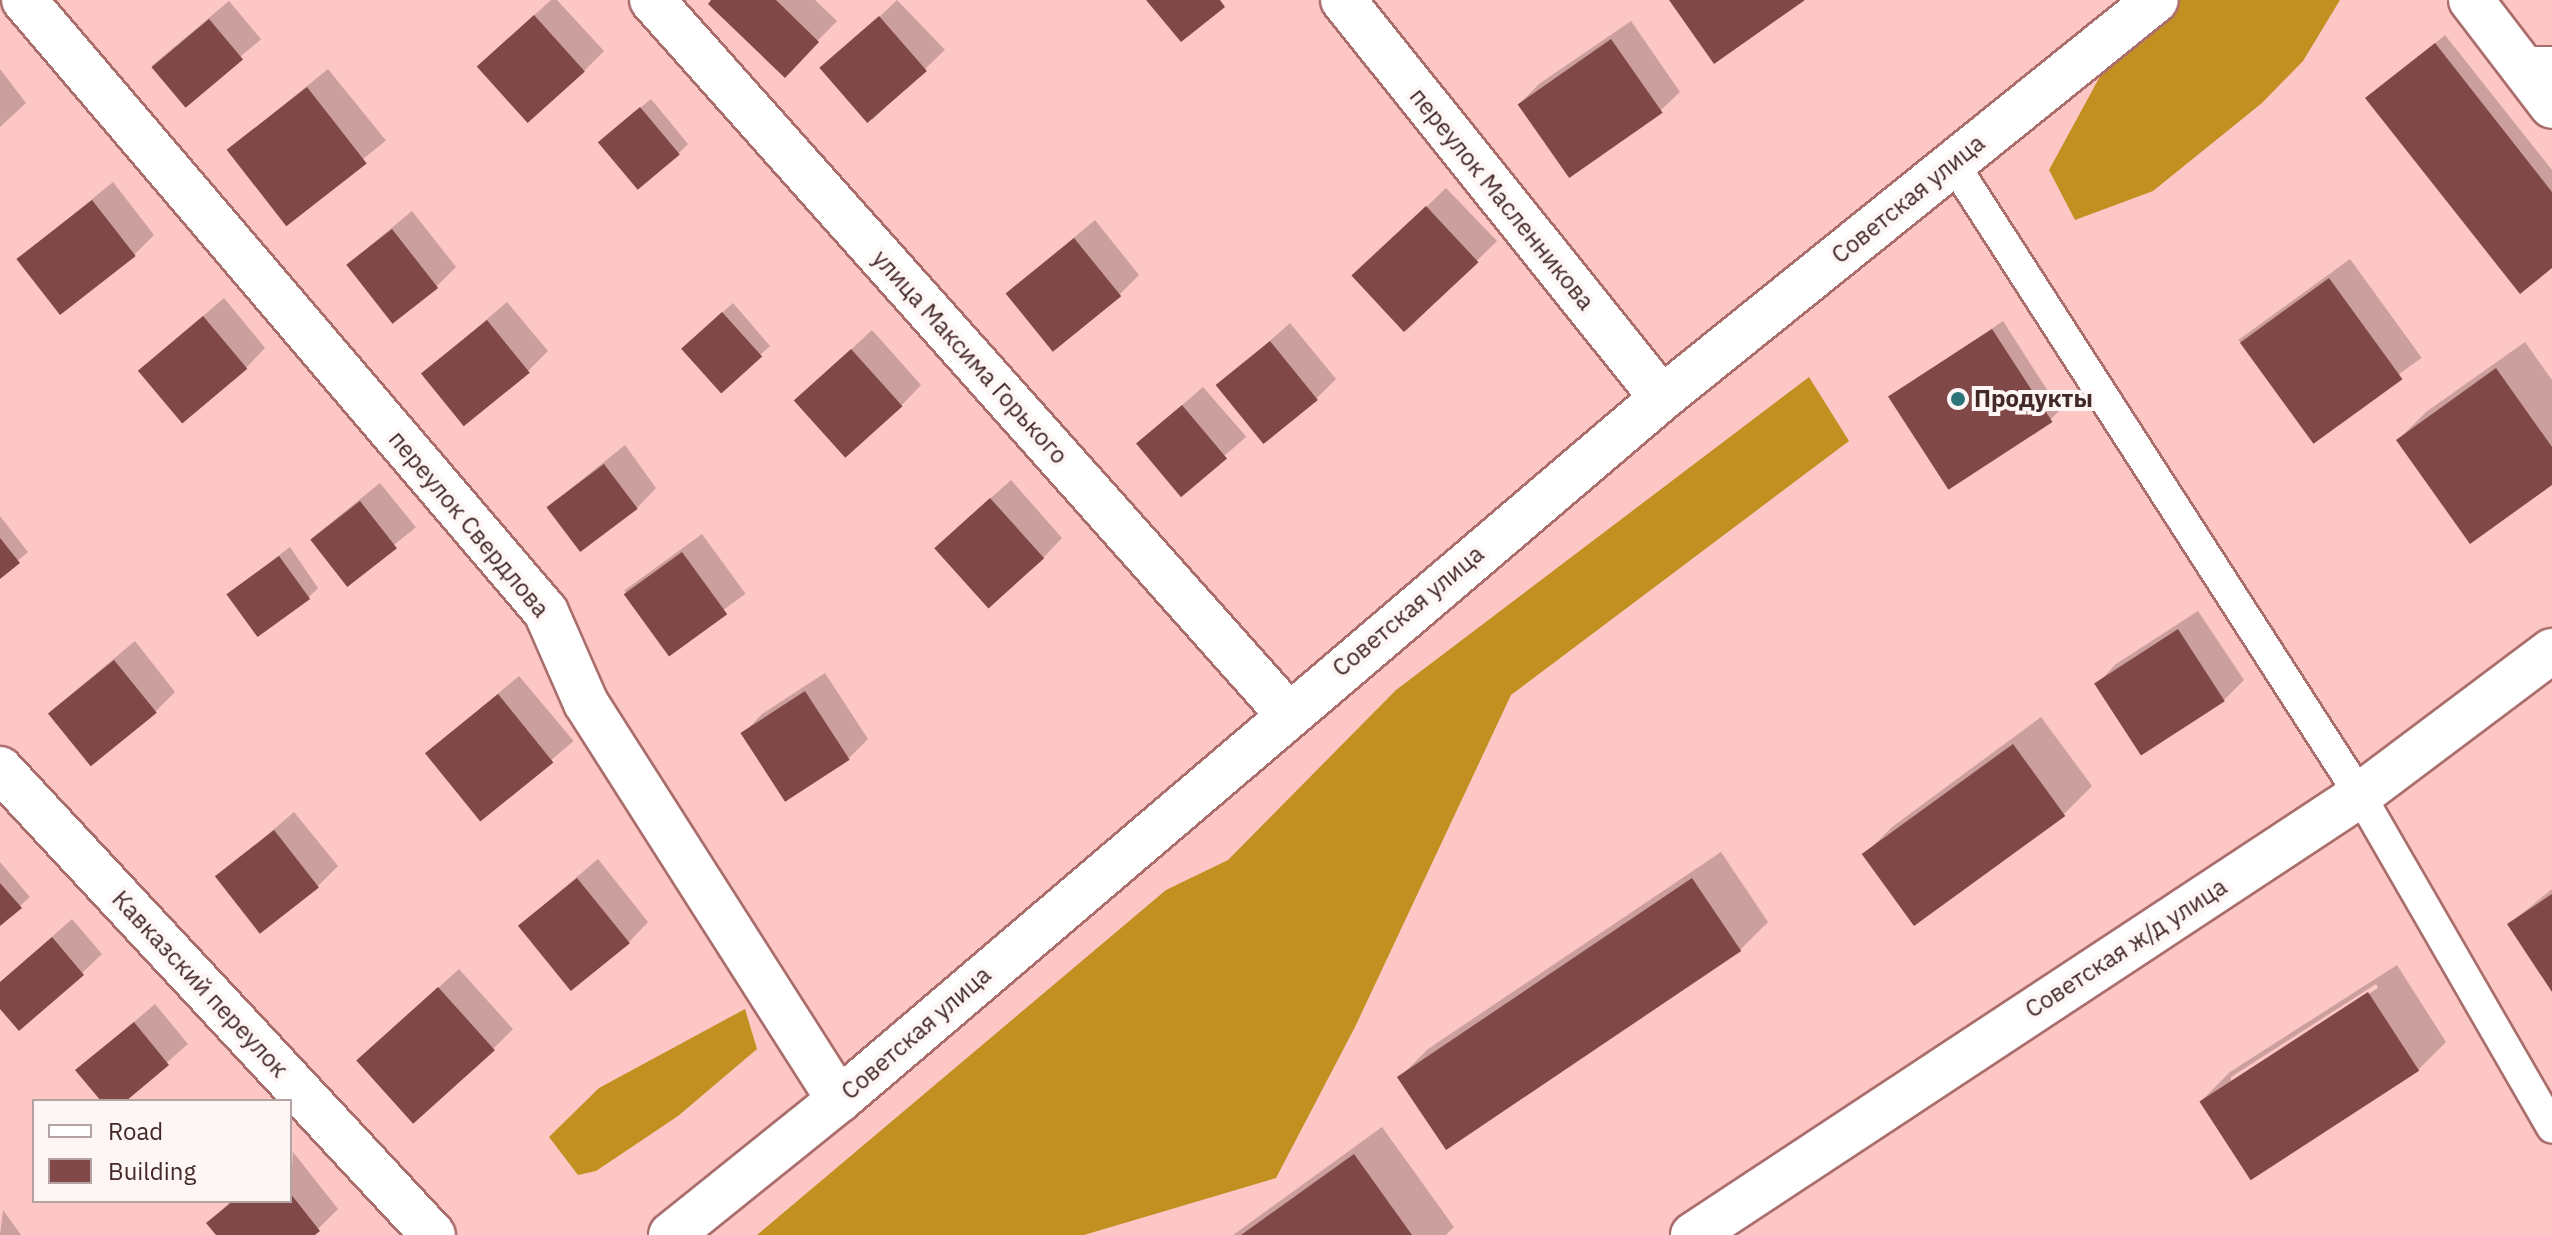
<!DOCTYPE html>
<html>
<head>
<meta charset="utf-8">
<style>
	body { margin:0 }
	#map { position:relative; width:2552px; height:1235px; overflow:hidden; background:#fdc7c5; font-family:"IBM Plex Sans",sans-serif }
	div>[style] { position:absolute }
	.forest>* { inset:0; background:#c28f21 }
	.shadow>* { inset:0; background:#0003; transform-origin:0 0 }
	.building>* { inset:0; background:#804847; transform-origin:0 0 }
	.roads { filter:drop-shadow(2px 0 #aa6e6d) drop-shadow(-2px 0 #aa6e6d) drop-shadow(0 2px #aa6e6d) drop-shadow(0 -2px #aa6e6d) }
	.service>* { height:30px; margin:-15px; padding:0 15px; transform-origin:15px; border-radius:15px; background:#fff }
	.minor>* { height:44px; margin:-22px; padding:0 22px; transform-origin:22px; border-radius:22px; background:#fff }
	.secondary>* { height:44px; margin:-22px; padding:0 22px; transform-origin:22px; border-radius:22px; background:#fff }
	.dots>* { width:22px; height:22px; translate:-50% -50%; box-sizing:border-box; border:4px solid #fdf6f5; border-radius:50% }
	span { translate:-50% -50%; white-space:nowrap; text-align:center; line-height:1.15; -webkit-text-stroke:8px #fdf6f5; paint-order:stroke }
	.street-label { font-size:24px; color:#432928 }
	.poi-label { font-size:24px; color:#432928; font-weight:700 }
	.left { translate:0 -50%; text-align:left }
	.legend { position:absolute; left:32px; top:1099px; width:260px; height:104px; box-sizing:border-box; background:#fdf6f5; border:2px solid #b3a4a3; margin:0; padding:10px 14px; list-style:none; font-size:24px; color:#432928 }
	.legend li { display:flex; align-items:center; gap:16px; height:40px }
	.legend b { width:40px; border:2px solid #b3a4a3 }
</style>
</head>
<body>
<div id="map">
	<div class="forest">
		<i style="clip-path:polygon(2170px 0,2340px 0,2303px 61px,2262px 103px,2153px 191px,2075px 220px,2049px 170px,2104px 69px)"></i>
		<i style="clip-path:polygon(1809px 377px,1849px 441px,1511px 695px,1355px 1027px,1276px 1178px,1084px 1235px,757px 1235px,1166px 890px,1228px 860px,1396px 690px)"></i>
		<i style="clip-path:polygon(745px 1009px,757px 1049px,678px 1116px,596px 1171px,578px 1175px,549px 1137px,599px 1088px)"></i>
	</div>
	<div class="shadow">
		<i style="clip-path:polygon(551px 0,557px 0,604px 51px,584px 71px,499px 47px)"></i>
		<i style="clip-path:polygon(714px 0,815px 0,837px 21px,784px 75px)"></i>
		<i style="left:897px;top:0;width:69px;height:101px;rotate:46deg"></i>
		<i style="left:229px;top:1px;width:50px;height:101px;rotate:50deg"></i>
		<i style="clip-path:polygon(1631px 21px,1680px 92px,1660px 111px,1519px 104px,1539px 84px)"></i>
		<i style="clip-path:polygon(2445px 35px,2552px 170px,2552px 266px,2368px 98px)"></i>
		<i style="clip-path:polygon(0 69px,26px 103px,0 127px)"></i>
		<i style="left:328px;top:69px;width:92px;height:128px;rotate:51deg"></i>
		<i style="clip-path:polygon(651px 99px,688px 144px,678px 154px,610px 133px)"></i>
		<i style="clip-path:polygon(113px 182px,154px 235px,134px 255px,19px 259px)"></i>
		<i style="clip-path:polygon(1446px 188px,1497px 241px,1407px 330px,1374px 257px)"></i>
		<i style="clip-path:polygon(412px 211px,456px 267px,436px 287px,348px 264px)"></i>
		<i style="clip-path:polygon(1095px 220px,1139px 275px,1119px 295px,1008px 293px)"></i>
		<i style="left:2350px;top:259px;width:122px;height:138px;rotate:54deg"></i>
		<i style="clip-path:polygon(224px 298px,265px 348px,246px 368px,140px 370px)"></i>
		<i style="clip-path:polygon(507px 302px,548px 351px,528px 371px,423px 374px)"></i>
		<i style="clip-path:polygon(733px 303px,770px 346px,760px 355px,693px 339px)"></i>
		<i style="clip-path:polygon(2003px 321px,2060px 410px,2050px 420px,1891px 396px)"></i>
		<i style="clip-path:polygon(1290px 323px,1336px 379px,1317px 398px,1219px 386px)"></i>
		<i style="clip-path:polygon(872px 330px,921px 385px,902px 405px,817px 381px)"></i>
		<i style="clip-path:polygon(2525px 342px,2552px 380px,2552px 483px,2398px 440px,2426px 412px)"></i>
		<i style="left:1203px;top:387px;width:66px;height:86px;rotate:49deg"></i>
		<i style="clip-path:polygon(625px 445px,656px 488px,637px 508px,548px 507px)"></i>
		<i style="clip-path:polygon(1011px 480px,1062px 538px,1043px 558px,956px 529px)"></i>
		<i style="left:380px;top:483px;width:57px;height:89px;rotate:51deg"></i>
		<i style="clip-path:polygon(0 516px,28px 552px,0 576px)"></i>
		<i style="left:702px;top:534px;width:74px;height:96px;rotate:54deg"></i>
		<i style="clip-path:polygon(290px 547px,318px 588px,308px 598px,229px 593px)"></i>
		<i style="clip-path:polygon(2198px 611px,2244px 680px,2224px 700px,2097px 684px,2116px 664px)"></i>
		<i style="clip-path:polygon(135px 641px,175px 692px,155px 712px,50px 712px)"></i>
		<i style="clip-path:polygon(825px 673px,868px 739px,849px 758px,743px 734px,762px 714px)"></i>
		<i style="left:519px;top:676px;width:85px;height:119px;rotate:50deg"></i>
		<i style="clip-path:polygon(2041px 717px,2092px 786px,2064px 814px,1864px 855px,1892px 827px)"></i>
		<i style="clip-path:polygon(294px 812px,338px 866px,318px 886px,218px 877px)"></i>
		<i style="clip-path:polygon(1721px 852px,1768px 922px,1740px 950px,1400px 1077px,1428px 1049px)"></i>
		<i style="clip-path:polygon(598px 859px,648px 922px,629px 942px,519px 926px)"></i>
		<i style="clip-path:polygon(0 862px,30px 897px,0 924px)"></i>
		<i style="clip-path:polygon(2552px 889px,2552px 989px,2509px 924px)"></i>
		<i style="clip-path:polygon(72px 919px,102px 954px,82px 973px,0 1006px,0 983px)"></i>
		<i style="clip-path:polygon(evenodd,2397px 965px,2446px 1042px,2418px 1070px,2202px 1100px,2230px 1072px,2397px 965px,2376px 984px,2378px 988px,2231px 1082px,2231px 1077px,2376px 984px)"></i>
		<i style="clip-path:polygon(459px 969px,513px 1029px,493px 1049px,379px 1041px)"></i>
		<i style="clip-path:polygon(155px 1004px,188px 1044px,123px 1101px,103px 1101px,78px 1070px)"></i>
		<i style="clip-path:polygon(1382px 1127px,1454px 1227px,1446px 1235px,1233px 1235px)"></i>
		<i style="clip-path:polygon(293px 1152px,338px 1209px,312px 1235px,219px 1235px,209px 1223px,231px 1201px,290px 1201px)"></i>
		<i style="clip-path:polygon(3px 1210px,21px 1235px,0 1235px)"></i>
	</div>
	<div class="building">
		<i style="clip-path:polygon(711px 0,776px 0,819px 42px,785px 78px,708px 4px)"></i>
		<i style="clip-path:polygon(1146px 0,1220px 0,1225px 7px,1181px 42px)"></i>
		<i style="clip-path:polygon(1669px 0,1805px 0,1714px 64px)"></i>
		<i style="left:534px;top:15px;width:76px;height:77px;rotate:48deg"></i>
		<i style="left:879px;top:16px;width:73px;height:79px;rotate:49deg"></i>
		<i style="left:209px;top:19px;width:53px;height:75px;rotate:50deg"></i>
		<i style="left:1611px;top:39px;width:90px;height:114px;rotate:55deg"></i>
		<i style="clip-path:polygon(2435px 43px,2552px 192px,2552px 268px,2520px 294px,2365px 98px)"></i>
		<i style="left:307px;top:87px;width:97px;height:102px;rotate:52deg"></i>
		<i style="left:640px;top:107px;width:62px;height:55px;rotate:50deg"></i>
		<i style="left:92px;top:200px;width:71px;height:96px;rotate:52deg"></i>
		<i style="left:1426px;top:206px;width:77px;height:102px;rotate:47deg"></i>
		<i style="left:392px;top:229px;width:75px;height:58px;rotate:52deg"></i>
		<i style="left:1074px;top:238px;width:75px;height:88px;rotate:51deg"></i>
		<i style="left:2329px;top:278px;width:125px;height:110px;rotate:54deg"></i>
		<i style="left:722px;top:312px;width:60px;height:55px;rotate:48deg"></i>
		<i style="left:203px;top:316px;width:69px;height:85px;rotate:50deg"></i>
		<i style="left:487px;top:320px;width:68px;height:85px;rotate:51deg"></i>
		<i style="left:1992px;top:329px;width:111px;height:124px;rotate:57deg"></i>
		<i style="left:1270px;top:341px;width:76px;height:70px;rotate:51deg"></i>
		<i style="left:851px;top:349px;width:77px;height:77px;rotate:48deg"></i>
		<i style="clip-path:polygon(2496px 368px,2552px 447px,2552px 485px,2470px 544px,2396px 440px)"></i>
		<i style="left:1182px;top:405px;width:70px;height:60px;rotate:50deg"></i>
		<i style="left:604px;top:464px;width:56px;height:72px;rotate:53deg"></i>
		<i style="left:990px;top:498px;width:81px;height:75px;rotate:48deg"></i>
		<i style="left:360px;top:501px;width:60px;height:63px;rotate:52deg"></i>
		<i style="clip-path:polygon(0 538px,20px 563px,0 579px)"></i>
		<i style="left:682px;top:552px;width:77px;height:72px;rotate:54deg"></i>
		<i style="left:279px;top:556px;width:53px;height:65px;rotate:54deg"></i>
		<i style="left:2178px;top:629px;width:86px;height:100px;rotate:57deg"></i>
		<i style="left:114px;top:660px;width:68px;height:85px;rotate:51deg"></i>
		<i style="left:805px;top:691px;width:82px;height:77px;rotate:57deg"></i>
		<i style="left:498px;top:694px;width:88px;height:94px;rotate:51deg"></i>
		<i style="left:2013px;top:744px;width:89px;height:187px;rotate:54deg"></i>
		<i style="left:274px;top:830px;width:73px;height:75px;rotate:52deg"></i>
		<i style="left:577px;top:878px;width:84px;height:76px;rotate:51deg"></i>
		<i style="left:1692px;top:878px;width:88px;height:356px;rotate:56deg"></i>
		<i style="clip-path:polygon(0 883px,22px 908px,0 926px)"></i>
		<i style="clip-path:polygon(2552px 894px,2552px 992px,2507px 924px)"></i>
		<i style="clip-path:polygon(52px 937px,84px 975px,19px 1031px,0 1009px,0 982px)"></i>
		<i style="left:438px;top:987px;width:85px;height:110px;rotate:48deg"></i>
		<i style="left:2368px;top:992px;width:94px;height:201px;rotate:57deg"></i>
		<i style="clip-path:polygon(134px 1022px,169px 1065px,126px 1101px,101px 1101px,75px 1070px)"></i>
		<i style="clip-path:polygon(1354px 1154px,1412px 1235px,1241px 1235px)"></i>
		<i style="clip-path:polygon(290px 1193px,320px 1231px,315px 1235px,216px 1235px,206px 1223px,233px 1201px,290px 1201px)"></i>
	</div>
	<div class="roads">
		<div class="service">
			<i style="left:2518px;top:62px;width:34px"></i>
			<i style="left:1953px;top:163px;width:752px;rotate:57.22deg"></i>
			<i style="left:2360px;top:795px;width:384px;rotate:60deg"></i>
		</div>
		<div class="minor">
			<i style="left:24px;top:0;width:804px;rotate:49.54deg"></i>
			<i style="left:546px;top:612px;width:99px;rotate:66.3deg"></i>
			<i style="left:586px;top:703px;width:471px;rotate:57.5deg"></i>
			<i style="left:652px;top:0;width:955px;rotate:48.31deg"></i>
			<i style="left:1343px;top:0;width:510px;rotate:51.29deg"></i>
			<i style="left:2471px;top:0;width:133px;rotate:52.6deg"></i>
			<i style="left:0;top:769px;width:636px;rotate:47.1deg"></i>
			<i style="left:1693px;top:1235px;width:799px;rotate:-33.41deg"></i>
			<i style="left:2360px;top:795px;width:240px;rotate:-36.9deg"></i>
		</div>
		<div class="secondary">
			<i style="left:671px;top:1235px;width:216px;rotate:-38.8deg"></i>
			<i style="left:839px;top:1100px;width:1082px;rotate:-40.46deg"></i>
			<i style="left:1662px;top:398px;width:634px;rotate:-38.86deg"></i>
		</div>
	</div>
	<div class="dots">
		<i style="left:1958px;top:399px;background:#2c767a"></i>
	</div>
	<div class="street-label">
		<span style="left:1502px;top:199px;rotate:51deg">переулок Масленникова</span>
		<span style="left:1908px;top:199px;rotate:-39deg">Советская улица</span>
		<span style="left:970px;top:357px;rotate:48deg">улица Максима Горького</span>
		<span style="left:469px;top:524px;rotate:50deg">переулок Свердлова</span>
		<span style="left:1408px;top:611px;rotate:-40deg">Советская улица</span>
		<span style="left:2126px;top:948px;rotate:-33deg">Советская ж/д улица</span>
		<span style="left:200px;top:984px;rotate:47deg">Кавказский переулок</span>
		<span style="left:916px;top:1033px;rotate:-41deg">Советская улица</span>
	</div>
	<div class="poi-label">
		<span class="left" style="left:1974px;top:399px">Продукты</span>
	</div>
	<ul class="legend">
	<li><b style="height:10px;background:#fff"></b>Road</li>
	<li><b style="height:22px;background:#804847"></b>Building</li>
	</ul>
</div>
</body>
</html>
